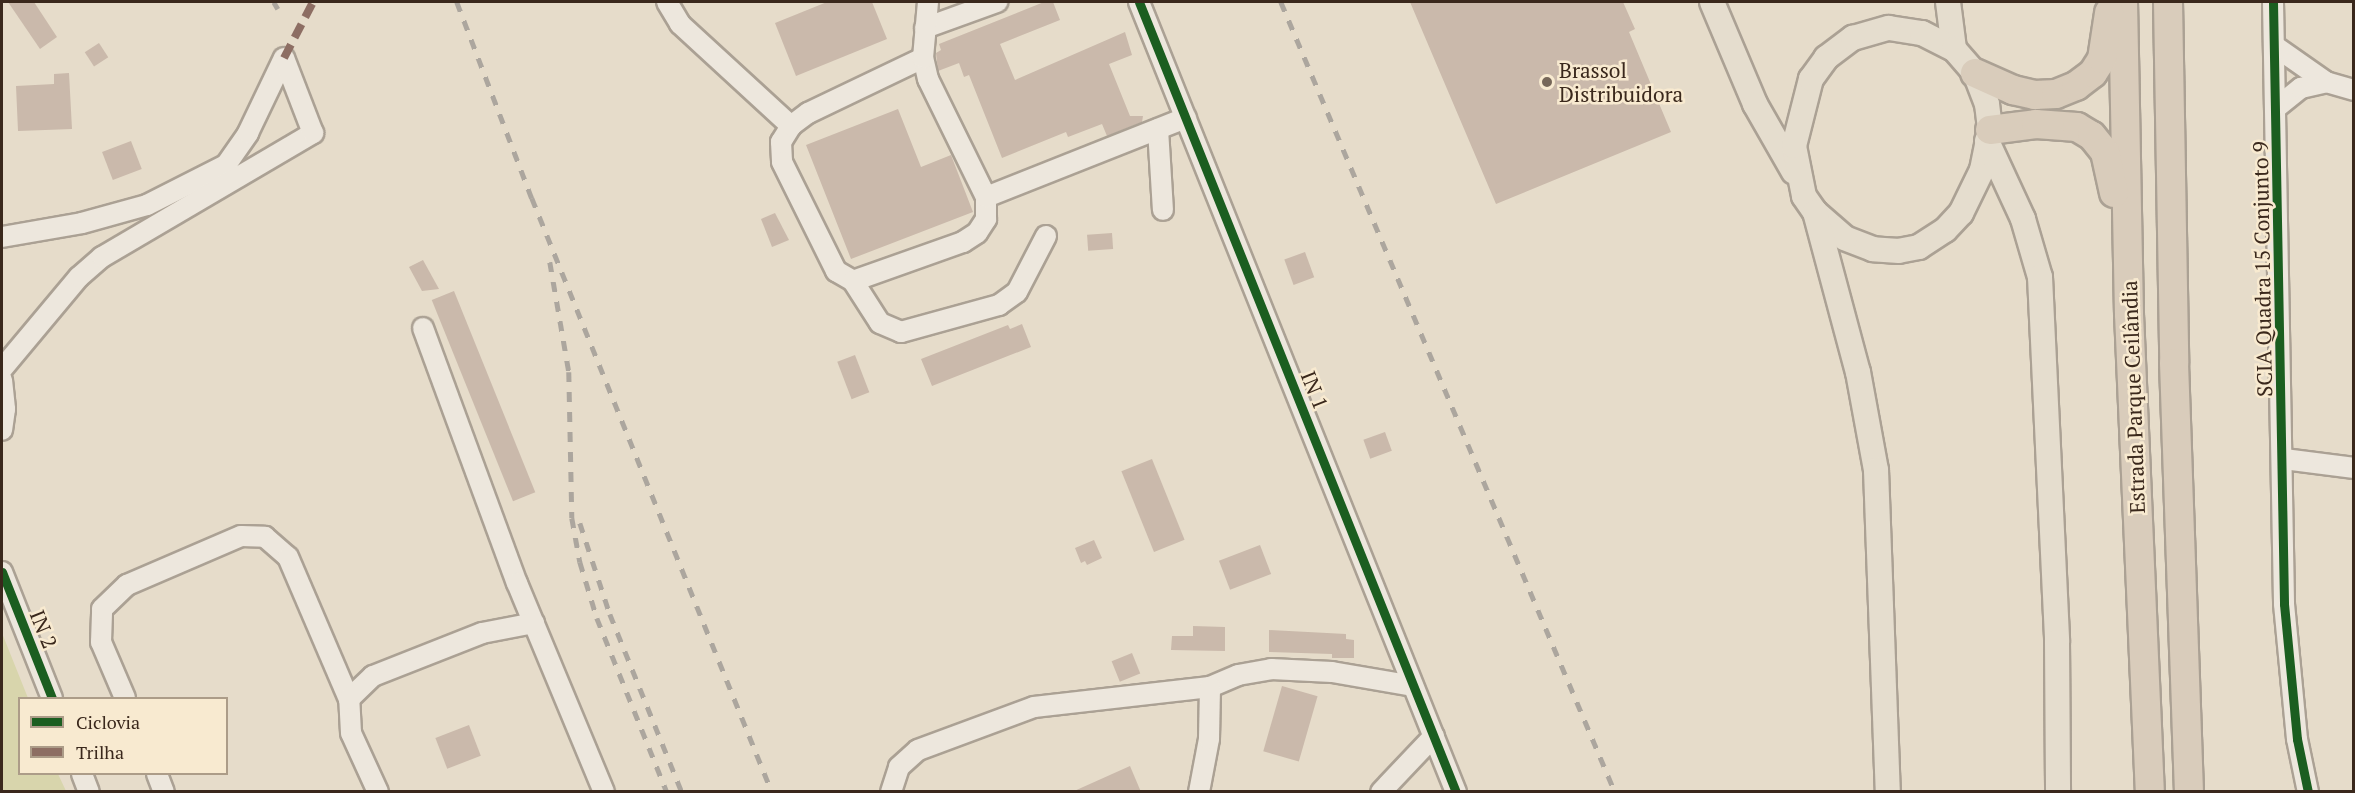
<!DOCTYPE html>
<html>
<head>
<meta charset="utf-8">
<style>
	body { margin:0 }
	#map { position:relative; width:2355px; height:793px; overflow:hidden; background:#e6dcca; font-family:"PT Serif",serif }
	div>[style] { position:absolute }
	.green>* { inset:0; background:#d8d5ac }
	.building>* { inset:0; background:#cab9ab; transform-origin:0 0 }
	.roads { filter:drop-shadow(2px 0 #aba194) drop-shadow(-2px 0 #aba194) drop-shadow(0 2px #aba194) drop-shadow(0 -2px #aba194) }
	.minor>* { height:20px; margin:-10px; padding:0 10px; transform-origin:10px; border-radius:10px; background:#ede7dd }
	.major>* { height:24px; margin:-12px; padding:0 12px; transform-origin:12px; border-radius:12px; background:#e5ddce }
	.highway>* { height:28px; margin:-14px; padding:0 14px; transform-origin:14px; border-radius:14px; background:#d9ccbb }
	.rail>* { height:4.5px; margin-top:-2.25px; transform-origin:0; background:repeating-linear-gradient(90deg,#aca69e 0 10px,transparent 0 20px) }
	.quiet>* { height:8px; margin-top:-4px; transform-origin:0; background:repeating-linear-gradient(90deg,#8d6e63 0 15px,transparent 0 23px) }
	.cycleway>* { height:9px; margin:-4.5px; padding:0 4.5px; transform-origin:4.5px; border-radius:4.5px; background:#1b5e20 }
	.dots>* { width:16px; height:16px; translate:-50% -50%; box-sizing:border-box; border:3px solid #f8ead0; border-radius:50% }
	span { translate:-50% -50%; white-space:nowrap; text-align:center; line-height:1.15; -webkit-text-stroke:5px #f8ead0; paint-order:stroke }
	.poi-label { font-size:21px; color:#3a281c }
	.left { translate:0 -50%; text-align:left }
	.street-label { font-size:21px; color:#3a281c }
	.frame { position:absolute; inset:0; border:3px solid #3a281c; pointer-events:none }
	.legend { position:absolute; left:18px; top:697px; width:210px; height:78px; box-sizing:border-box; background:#f8ead0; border:2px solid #ac9c88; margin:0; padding:8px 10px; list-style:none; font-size:18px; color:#3a281c }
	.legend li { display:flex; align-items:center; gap:12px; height:30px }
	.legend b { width:30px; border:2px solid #ac9c88 }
</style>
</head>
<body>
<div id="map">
	<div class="green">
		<i style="clip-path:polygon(2px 633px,28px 698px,20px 698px,20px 774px,58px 774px,66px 791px,2px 791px)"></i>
	</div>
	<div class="building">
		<i style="clip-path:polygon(8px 2px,34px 2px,57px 37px,40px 49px)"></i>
		<i style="clip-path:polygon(827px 2px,872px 2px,887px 39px,796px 76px,775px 23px)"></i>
		<i style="clip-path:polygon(1044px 2px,1053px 2px,1060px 20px,1000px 44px,1015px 80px,1125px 32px,1132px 55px,1109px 64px,1130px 116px,1143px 116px,1142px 122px,1107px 136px,1102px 124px,1068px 137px,1066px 132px,1002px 158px,969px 75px,964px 77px,959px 63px,938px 71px,936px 53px,941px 50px,939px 44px)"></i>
		<i style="clip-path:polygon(1410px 2px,1623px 2px,1635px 29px,1629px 32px,1671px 132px,1496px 204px)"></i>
		<i style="left:99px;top:43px;width:17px;height:17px;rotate:57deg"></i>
		<i style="clip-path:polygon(69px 73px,72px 129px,18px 131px,16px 86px,54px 84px,54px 74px)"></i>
		<i style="clip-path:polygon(898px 109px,921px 167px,951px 155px,973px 212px,851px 259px,806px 145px)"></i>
		<i style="left:131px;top:141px;width:30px;height:31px;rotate:69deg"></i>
		<i style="clip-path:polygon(775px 213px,789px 240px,772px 247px,761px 219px)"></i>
		<i style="left:1112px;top:233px;width:16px;height:25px;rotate:86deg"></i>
		<i style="left:1305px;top:252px;width:27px;height:22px;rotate:70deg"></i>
		<i style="clip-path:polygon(423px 260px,439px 289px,422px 291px,409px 267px)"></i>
		<i style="left:454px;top:291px;width:217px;height:24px;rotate:68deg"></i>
		<i style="clip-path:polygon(1022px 324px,1031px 347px,932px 386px,921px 359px,1008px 325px,1010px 329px)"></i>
		<i style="left:855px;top:355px;width:40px;height:19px;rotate:69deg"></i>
		<i style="left:1385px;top:432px;width:20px;height:23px;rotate:70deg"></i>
		<i style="left:1152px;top:459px;width:87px;height:33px;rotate:68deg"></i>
		<i style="clip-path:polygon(1094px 540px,1102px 558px,1087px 565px,1085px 561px,1081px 563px,1075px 548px)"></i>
		<i style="left:1260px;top:545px;width:31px;height:44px;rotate:69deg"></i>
		<i style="clip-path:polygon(1193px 626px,1225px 627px,1225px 651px,1171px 650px,1172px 636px,1193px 636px)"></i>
		<i style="clip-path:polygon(1269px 630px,1346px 634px,1346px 639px,1354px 640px,1354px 658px,1332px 658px,1332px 654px,1269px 652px)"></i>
		<i style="left:1132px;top:653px;width:22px;height:22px;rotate:68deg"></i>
		<i style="left:1282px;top:686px;width:37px;height:68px;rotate:16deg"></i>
		<i style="left:469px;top:725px;width:33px;height:36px;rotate:69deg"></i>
		<i style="clip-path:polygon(1130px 766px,1141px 792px,1072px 792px)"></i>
	</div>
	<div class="roads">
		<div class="minor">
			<i style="left:667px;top:2px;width:26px;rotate:59deg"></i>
			<i style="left:680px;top:24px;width:151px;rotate:42.6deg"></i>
			<i style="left:1139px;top:2px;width:851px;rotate:68.14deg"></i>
			<i style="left:2273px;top:2px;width:602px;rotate:88.95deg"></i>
			<i style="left:2284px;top:604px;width:136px;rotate:84.5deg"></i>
			<i style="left:2297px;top:739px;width:54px;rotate:78.3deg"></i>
			<i style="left:925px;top:28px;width:77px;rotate:-19.9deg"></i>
			<i style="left:2276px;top:47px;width:61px;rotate:35deg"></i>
			<i style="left:2326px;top:82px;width:29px;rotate:16deg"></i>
			<i style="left:923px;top:58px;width:127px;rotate:154.4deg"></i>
			<i style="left:808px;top:113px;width:21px;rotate:143deg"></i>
			<i style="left:791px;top:126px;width:19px;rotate:122deg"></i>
			<i style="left:781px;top:142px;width:20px;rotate:87deg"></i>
			<i style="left:782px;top:162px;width:122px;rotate:63.6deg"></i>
			<i style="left:836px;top:271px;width:20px;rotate:30deg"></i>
			<i style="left:853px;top:281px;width:117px;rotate:-19.5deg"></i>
			<i style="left:963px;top:242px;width:17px;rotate:-33deg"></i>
			<i style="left:977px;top:233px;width:17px;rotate:-57deg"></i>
			<i style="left:986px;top:219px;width:22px;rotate:-90deg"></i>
			<i style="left:986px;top:197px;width:131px;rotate:-116.2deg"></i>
			<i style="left:928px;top:79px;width:22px;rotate:-103deg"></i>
			<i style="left:923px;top:58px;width:56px;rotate:-84.9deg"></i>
			<i style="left:2276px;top:108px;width:32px;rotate:-39deg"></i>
			<i style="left:2301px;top:88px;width:26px;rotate:-13deg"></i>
			<i style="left:1158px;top:129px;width:81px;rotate:86.5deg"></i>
			<i style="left:986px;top:197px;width:215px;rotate:-21.6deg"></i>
			<i style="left:2px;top:237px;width:81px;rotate:-9.9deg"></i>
			<i style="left:82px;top:223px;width:67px;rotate:-15.5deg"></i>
			<i style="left:147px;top:205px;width:89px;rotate:-26.9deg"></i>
			<i style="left:226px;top:165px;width:39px;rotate:-55deg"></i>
			<i style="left:248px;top:133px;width:83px;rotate:-64.4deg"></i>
			<i style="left:853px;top:281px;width:50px;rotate:57.3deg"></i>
			<i style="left:880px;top:323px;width:23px;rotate:23deg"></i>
			<i style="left:901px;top:332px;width:102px;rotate:-15.4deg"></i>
			<i style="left:999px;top:305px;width:22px;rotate:-36deg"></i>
			<i style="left:1017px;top:292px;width:63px;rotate:-62.6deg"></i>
			<i style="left:423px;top:328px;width:272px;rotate:69.8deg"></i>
			<i style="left:517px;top:583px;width:226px;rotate:67.4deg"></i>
			<i style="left:2px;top:369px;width:120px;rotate:-50.1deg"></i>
			<i style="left:79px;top:277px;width:30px;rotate:-41deg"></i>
			<i style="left:102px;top:257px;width:245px;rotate:-30.4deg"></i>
			<i style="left:313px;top:133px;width:80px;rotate:-111.1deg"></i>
			<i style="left:2px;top:380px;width:29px;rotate:84deg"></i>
			<i style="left:5px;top:409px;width:21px;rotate:98deg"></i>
			<i style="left:2284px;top:459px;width:71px;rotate:7.3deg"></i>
			<i style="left:2px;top:572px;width:136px;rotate:68.4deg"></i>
			<i style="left:125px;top:698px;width:61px;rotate:-113.2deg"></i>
			<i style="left:101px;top:642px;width:33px;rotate:-88deg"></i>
			<i style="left:102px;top:609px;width:35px;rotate:-44deg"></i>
			<i style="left:127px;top:585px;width:124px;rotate:-23.3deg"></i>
			<i style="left:241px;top:536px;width:24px;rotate:2deg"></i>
			<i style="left:265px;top:537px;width:30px;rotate:41deg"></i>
			<i style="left:288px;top:557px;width:155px;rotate:66.8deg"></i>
			<i style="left:82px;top:774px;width:19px;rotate:69deg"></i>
			<i style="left:157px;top:774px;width:19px;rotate:69deg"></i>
			<i style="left:378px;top:792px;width:65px;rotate:-114.6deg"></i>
			<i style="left:351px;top:733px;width:34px;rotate:-93deg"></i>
			<i style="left:349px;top:699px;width:33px;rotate:-44deg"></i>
			<i style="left:373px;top:676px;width:117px;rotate:-21.5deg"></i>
			<i style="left:482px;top:633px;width:53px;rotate:-10.9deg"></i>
			<i style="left:891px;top:792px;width:26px;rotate:-72deg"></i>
			<i style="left:899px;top:767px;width:25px;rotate:-42deg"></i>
			<i style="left:918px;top:750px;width:124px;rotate:-20.3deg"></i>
			<i style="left:1034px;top:707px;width:177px;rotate:-6.5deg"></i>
			<i style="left:1210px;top:687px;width:30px;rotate:-23deg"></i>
			<i style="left:1238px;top:675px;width:34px;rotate:-10deg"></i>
			<i style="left:1271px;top:669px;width:61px;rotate:2.8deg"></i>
			<i style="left:1332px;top:672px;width:82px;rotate:9.8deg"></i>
			<i style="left:1199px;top:792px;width:54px;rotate:-79.3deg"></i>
			<i style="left:1209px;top:739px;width:52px;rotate:-88.9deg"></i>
			<i style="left:1381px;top:792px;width:77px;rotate:-46.6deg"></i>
		</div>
		<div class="major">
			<i style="left:1712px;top:2px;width:111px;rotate:67.1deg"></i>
			<i style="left:1755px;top:104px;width:78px;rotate:60.2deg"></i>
			<i style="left:1948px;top:2px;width:47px;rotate:82.7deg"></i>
			<i style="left:1889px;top:28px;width:33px;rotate:9deg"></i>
			<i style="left:1922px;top:33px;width:36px;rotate:27deg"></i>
			<i style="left:1954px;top:49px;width:32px;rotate:49deg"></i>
			<i style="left:1975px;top:73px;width:33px;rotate:69deg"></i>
			<i style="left:1987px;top:104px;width:26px;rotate:83deg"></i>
			<i style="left:1990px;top:130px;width:41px;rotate:101.3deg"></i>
			<i style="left:1982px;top:170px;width:48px;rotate:116deg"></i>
			<i style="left:1961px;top:213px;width:23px;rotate:133deg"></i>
			<i style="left:1945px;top:230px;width:31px;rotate:147deg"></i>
			<i style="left:1919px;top:247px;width:20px;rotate:169deg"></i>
			<i style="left:1899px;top:251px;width:26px;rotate:-176deg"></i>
			<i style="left:1873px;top:249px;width:30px;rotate:-159deg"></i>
			<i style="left:1845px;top:238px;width:40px;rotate:-139deg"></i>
			<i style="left:1815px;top:212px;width:19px;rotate:-125deg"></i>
			<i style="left:1804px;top:196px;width:51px;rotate:-101.3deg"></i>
			<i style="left:1794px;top:146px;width:69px;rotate:-75.8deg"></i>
			<i style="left:1811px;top:79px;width:26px;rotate:-54deg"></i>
			<i style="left:1826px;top:58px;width:34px;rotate:-37deg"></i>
			<i style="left:1853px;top:38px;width:37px;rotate:-16deg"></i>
			<i style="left:1987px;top:141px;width:86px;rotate:65.2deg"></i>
			<i style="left:2023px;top:219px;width:60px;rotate:73.7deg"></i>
			<i style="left:2040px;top:277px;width:365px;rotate:87.3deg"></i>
			<i style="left:2057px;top:642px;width:150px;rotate:89.6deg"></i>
			<i style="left:1815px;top:212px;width:166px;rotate:75deg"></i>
			<i style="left:1858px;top:372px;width:100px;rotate:79.6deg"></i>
			<i style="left:1876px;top:470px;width:322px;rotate:87.9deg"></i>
		</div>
		<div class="highway">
			<i style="left:2123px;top:2px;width:312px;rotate:88.9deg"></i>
			<i style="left:2129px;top:314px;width:478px;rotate:87.5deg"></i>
			<i style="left:2168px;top:2px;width:361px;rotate:89deg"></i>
			<i style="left:2174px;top:363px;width:429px;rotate:88deg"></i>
			<i style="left:1975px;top:73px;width:42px;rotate:24.1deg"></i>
			<i style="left:2013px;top:90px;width:23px;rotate:13deg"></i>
			<i style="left:2035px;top:95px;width:21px;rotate:-3deg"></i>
			<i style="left:2056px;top:94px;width:22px;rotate:-22deg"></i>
			<i style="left:2076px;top:86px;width:21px;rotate:-37deg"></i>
			<i style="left:2093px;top:73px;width:17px;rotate:-57deg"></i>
			<i style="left:2102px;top:59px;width:47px;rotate:-81.3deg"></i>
			<i style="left:1990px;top:130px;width:46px;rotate:-7.4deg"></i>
			<i style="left:2036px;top:124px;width:41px;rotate:4.2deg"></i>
			<i style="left:2077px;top:127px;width:17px;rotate:31deg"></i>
			<i style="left:2092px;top:136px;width:21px;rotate:51deg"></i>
			<i style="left:2105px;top:152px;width:42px;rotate:77.6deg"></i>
		</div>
	</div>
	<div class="rail">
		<i style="left:274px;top:2px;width:8px;rotate:60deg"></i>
		<i style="left:457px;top:2px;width:210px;rotate:69.1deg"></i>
		<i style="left:532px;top:198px;width:641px;rotate:68deg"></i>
		<i style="left:1281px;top:2px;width:858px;rotate:67.08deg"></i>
		<i style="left:550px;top:262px;width:112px;rotate:80.2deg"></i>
		<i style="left:569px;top:372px;width:146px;rotate:88.8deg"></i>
		<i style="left:572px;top:518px;width:45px;rotate:79.7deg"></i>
		<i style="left:580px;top:562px;width:59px;rotate:73.1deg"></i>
		<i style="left:597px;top:618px;width:188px;rotate:68.1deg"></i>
		<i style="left:580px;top:523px;width:96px;rotate:71.8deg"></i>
		<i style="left:610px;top:614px;width:192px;rotate:68deg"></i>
	</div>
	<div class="quiet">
		<i style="left:284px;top:58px;width:63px;rotate:-62.6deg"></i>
	</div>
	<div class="cycleway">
		<i style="left:1139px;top:2px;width:851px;rotate:68.14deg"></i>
		<i style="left:2273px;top:2px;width:602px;rotate:88.95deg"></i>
		<i style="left:2284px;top:604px;width:136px;rotate:84.5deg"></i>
		<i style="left:2297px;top:739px;width:54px;rotate:78.3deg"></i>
		<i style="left:2px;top:572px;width:136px;rotate:68.4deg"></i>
	</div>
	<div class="dots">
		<i style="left:1547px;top:82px;background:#766759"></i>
	</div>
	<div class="poi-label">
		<span class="left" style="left:1559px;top:82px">Brassol<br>Distribuidora</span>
	</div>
	<div class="street-label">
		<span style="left:2262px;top:269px;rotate:-91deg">SCIA Quadra 15 Conjunto 9</span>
		<span style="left:1315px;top:390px;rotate:68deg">IN 1</span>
		<span style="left:2133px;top:397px;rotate:-92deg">Estrada Parque Ceilândia</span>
		<span style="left:44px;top:629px;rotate:68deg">IN 2</span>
	</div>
	<div class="frame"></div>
	<ul class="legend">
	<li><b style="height:8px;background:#1b5e20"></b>Ciclovia</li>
	<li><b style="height:8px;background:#8d6e63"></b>Trilha</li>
	</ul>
</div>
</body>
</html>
